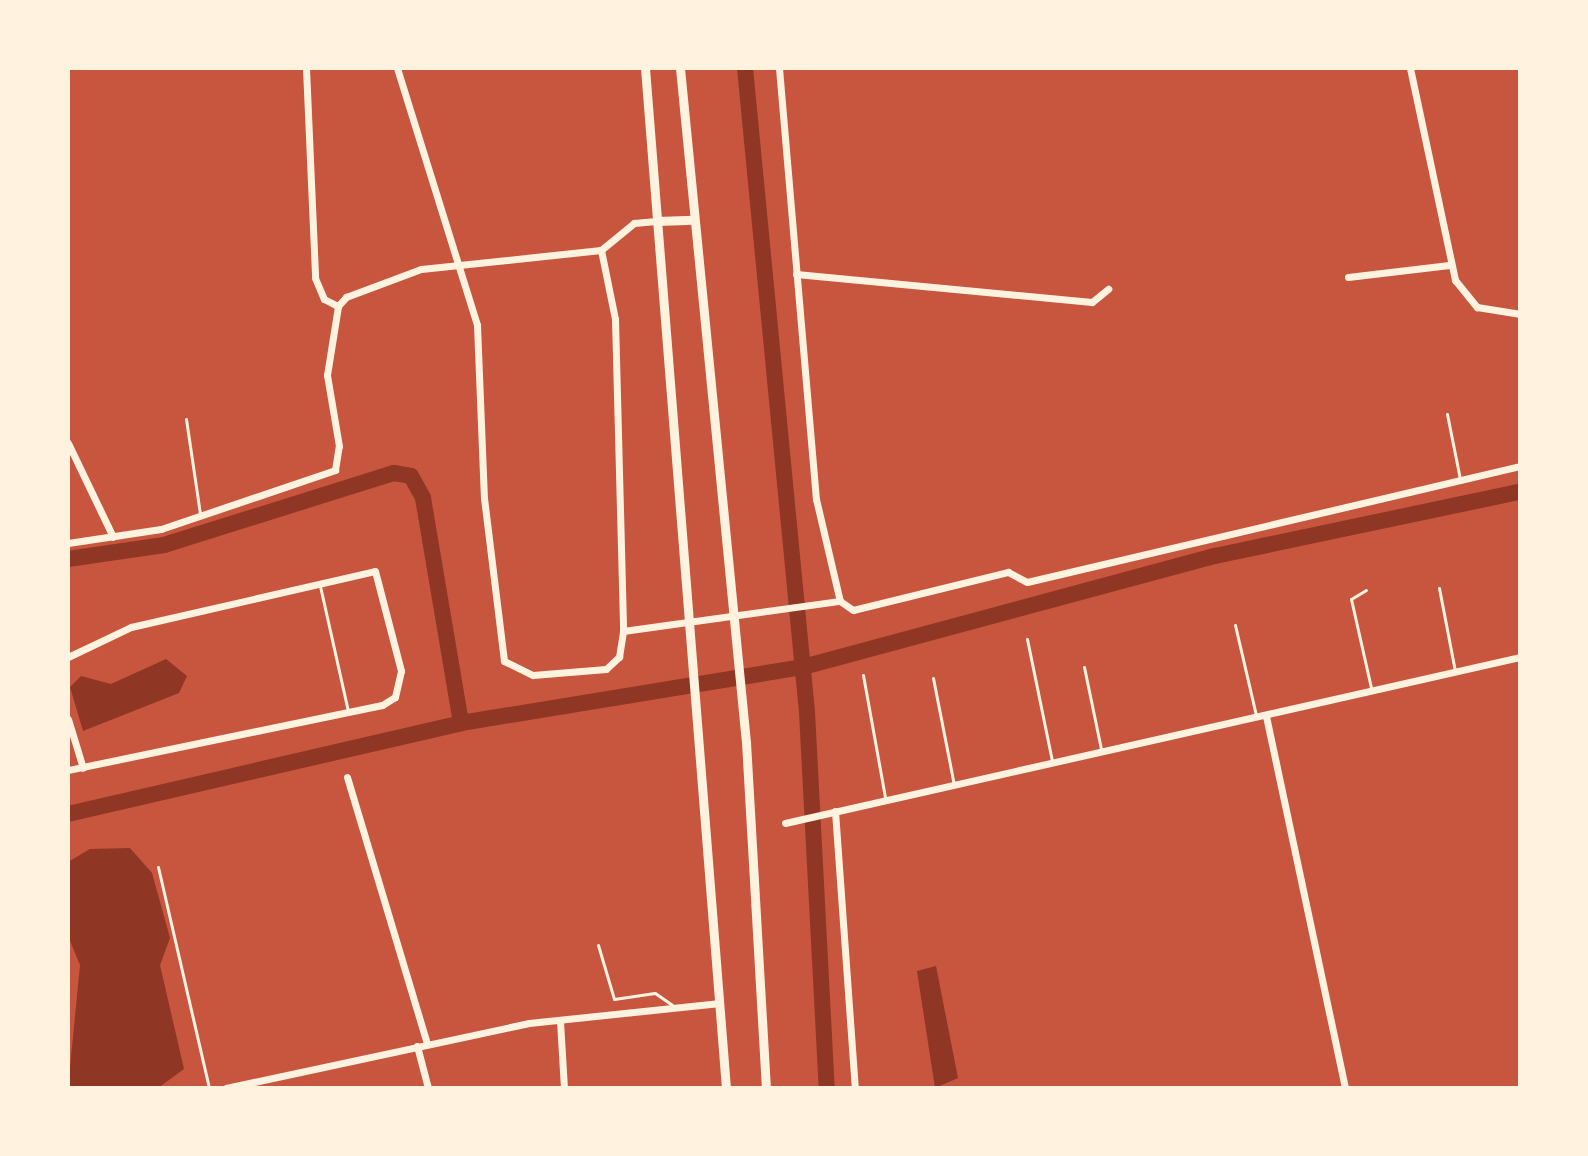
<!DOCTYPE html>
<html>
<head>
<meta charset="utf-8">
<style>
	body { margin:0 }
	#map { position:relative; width:1588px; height:1156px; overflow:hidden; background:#c8553d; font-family:"Roboto Serif",serif }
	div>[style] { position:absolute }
	.water>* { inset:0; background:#8f3625 }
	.canal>* { height:16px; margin:-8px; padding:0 8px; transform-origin:8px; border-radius:8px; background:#8f3625 }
	.service>* { height:3px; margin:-1.5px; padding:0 1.5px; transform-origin:1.5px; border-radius:1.5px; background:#fff3e0 }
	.minor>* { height:7px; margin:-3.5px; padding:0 3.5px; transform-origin:3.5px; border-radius:3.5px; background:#fff3e0 }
	.secondary>* { height:9px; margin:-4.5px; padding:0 4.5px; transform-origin:4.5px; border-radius:4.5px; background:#fff3e0 }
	span { translate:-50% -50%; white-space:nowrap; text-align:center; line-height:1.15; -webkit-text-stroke:8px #fff3e0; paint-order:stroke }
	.frame { position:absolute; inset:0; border:70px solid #fff3e0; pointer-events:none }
</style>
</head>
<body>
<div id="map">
	<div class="water">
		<i style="clip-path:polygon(166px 659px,187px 676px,179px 693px,83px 731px,70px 687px,81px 676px,111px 684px)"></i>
		<i style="clip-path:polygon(130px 848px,152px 873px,170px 938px,160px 965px,184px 1069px,158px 1088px,68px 1088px,80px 965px,68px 936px,68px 862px,90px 849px)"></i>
		<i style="clip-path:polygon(936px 966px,958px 1078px,935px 1088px,917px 971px)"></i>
	</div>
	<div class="canal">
		<i style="left:745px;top:68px;width:647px;rotate:84.5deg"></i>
		<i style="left:807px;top:712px;width:377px;rotate:87deg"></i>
		<i style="left:68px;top:559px;width:97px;rotate:-8.3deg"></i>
		<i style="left:164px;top:545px;width:241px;rotate:-17.4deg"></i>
		<i style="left:394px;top:473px;width:17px;rotate:10deg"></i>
		<i style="left:411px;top:476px;width:25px;rotate:61deg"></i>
		<i style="left:423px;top:498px;width:228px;rotate:80.4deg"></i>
		<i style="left:68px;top:814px;width:403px;rotate:-13deg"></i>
		<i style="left:461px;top:723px;width:347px;rotate:-9.3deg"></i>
		<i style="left:803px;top:667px;width:427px;rotate:-15.1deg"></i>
		<i style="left:1215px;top:556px;width:312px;rotate:-11.9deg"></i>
	</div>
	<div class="service">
		<i style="left:1447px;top:414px;width:66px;rotate:78.7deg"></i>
		<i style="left:186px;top:419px;width:96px;rotate:81.6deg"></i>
		<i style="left:320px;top:586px;width:128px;rotate:77.4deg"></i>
		<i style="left:1439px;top:588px;width:85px;rotate:79.1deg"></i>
		<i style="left:1366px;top:590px;width:17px;rotate:149deg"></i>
		<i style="left:1351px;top:599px;width:91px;rotate:77.3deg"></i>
		<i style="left:1235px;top:625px;width:92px;rotate:76.9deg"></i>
		<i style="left:1027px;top:639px;width:125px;rotate:78.4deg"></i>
		<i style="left:1084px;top:667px;width:84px;rotate:78.3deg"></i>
		<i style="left:863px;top:675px;width:124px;rotate:79.8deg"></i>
		<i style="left:933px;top:678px;width:109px;rotate:78.9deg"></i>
		<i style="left:158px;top:867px;width:227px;rotate:77deg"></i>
		<i style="left:598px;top:945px;width:56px;rotate:73.5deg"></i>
		<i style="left:614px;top:999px;width:41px;rotate:-8.3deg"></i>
		<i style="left:655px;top:993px;width:21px;rotate:35deg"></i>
	</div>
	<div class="minor">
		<i style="left:306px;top:68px;width:210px;rotate:87.5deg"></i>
		<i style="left:315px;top:278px;width:23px;rotate:67deg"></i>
		<i style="left:324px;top:299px;width:16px;rotate:27deg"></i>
		<i style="left:397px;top:68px;width:269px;rotate:72.7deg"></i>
		<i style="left:477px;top:325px;width:173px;rotate:87.7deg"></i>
		<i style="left:484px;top:498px;width:164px;rotate:83deg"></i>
		<i style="left:504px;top:661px;width:32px;rotate:26deg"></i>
		<i style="left:533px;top:675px;width:73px;rotate:-4.7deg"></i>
		<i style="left:606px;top:669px;width:18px;rotate:-43deg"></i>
		<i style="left:619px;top:657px;width:26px;rotate:-81deg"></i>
		<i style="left:779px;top:68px;width:433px;rotate:85.1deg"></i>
		<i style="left:816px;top:499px;width:105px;rotate:76.8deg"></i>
		<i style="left:840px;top:601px;width:16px;rotate:35deg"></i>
		<i style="left:853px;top:610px;width:160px;rotate:-13.8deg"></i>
		<i style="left:1008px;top:572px;width:21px;rotate:28deg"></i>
		<i style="left:1027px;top:582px;width:506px;rotate:-13.24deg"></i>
		<i style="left:1410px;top:68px;width:217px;rotate:78deg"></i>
		<i style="left:1455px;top:280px;width:35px;rotate:51deg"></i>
		<i style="left:1477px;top:307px;width:44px;rotate:9.2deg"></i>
		<i style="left:656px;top:221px;width:22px;rotate:175deg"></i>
		<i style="left:634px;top:223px;width:43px;rotate:140.7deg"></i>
		<i style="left:601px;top:250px;width:70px;rotate:78.5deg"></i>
		<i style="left:615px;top:319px;width:312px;rotate:88.5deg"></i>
		<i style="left:623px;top:631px;width:219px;rotate:-7.9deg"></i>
		<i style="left:796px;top:274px;width:297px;rotate:5.4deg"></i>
		<i style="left:1092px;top:302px;width:21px;rotate:-39deg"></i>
		<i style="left:1348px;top:277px;width:102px;rotate:-6.8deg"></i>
		<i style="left:68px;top:443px;width:104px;rotate:64.4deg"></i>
		<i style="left:68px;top:543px;width:94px;rotate:-8.6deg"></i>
		<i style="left:161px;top:529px;width:184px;rotate:-18.7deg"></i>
		<i style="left:335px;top:470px;width:24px;rotate:-81deg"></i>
		<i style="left:339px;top:446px;width:72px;rotate:-99.6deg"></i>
		<i style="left:327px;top:375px;width:70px;rotate:-80.9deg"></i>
		<i style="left:338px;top:306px;width:12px;rotate:-48deg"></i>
		<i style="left:346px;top:297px;width:80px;rotate:-20.5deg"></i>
		<i style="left:421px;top:269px;width:181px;rotate:-6deg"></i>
		<i style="left:68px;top:657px;width:70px;rotate:-25.5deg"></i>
		<i style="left:131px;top:627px;width:250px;rotate:-12.9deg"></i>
		<i style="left:375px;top:571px;width:103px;rotate:75.4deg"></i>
		<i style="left:401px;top:671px;width:27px;rotate:103deg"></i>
		<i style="left:395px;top:697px;width:15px;rotate:148deg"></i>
		<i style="left:382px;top:705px;width:321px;rotate:168.3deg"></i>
		<i style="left:1266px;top:716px;width:380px;rotate:78deg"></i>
		<i style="left:68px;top:719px;width:51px;rotate:73deg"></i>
		<i style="left:347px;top:777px;width:279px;rotate:73.3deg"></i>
		<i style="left:835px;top:811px;width:278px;rotate:85.9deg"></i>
		<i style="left:785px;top:823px;width:754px;rotate:-12.73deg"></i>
		<i style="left:560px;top:1021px;width:67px;rotate:86.6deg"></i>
		<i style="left:417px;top:1046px;width:43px;rotate:75.3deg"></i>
		<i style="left:226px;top:1088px;width:310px;rotate:-12.1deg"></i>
		<i style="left:529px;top:1023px;width:192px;rotate:-6deg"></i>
	</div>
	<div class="secondary">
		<i style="left:645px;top:68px;width:1023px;rotate:85.46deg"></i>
		<i style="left:680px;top:68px;width:677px;rotate:84.41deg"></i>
		<i style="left:746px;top:742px;width:347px;rotate:86.7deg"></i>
		<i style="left:656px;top:221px;width:38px;rotate:-2deg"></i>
	</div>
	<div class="frame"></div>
</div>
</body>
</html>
